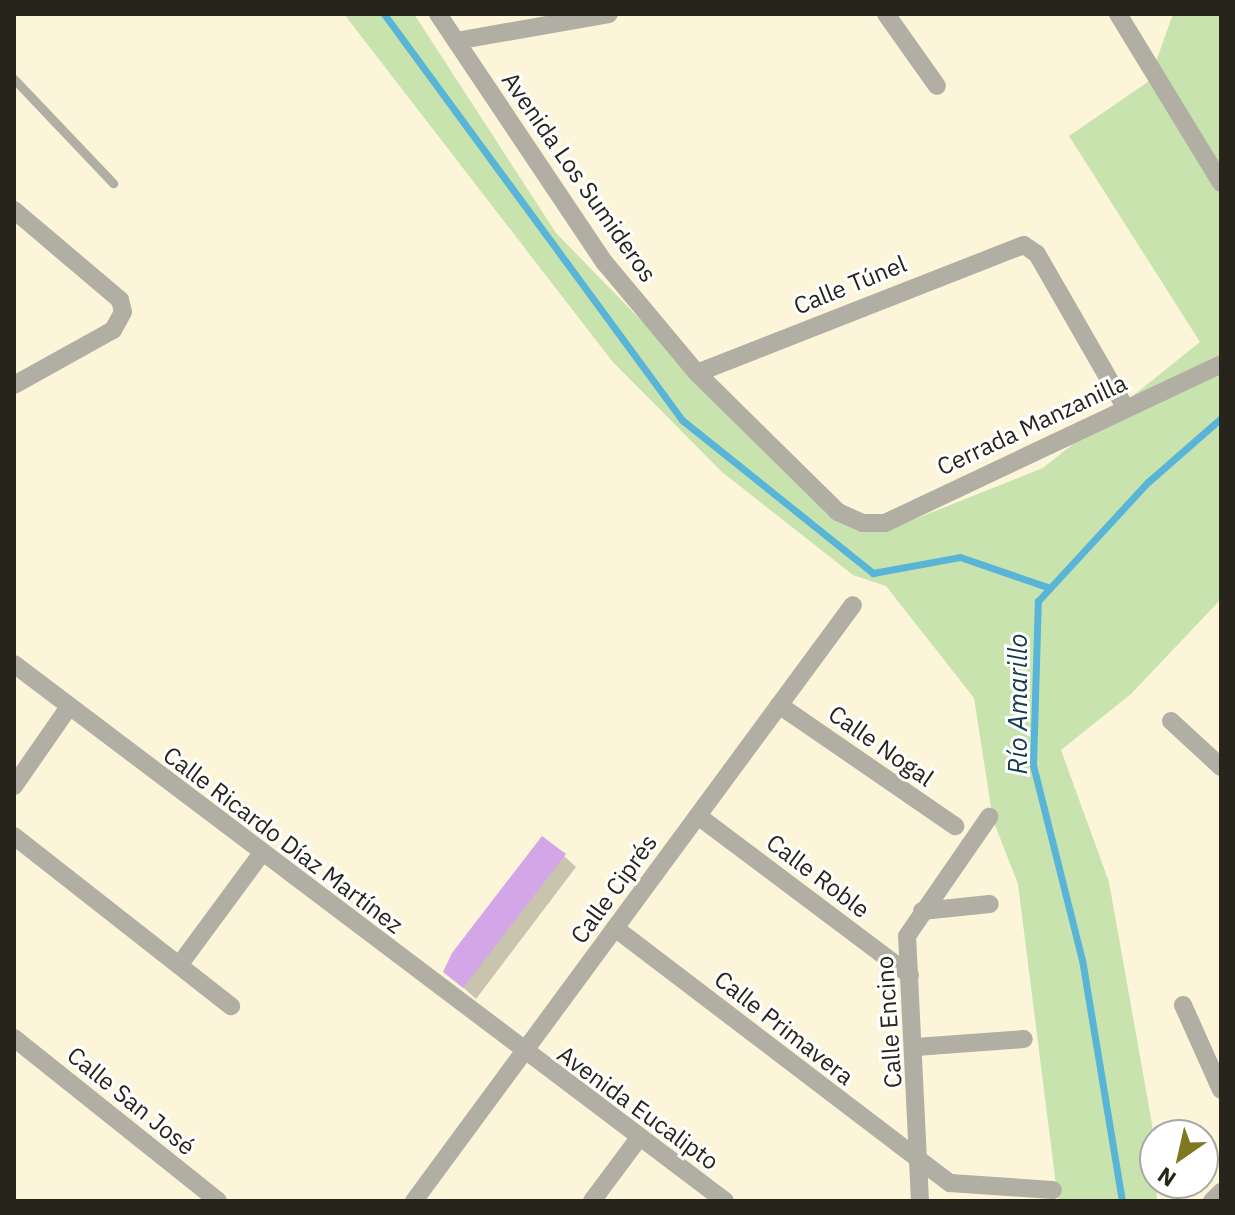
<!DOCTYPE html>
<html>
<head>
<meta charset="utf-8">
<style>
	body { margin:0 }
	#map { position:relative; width:1235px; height:1215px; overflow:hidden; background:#fcf5da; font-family:"IBM Plex Sans",sans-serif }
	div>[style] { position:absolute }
	.green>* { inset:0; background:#c8e3ad }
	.shadow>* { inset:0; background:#0003 }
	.stream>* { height:7px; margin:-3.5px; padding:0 3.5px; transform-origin:3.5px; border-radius:3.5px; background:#58b5d7 }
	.building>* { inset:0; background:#d3a7e7 }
	.service>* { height:9px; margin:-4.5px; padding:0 4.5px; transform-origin:4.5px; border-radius:4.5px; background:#b1aea3 }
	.minor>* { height:18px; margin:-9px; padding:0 9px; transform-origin:9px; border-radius:9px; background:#b1aea3 }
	span { translate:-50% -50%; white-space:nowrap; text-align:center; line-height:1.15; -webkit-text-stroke:6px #fff; paint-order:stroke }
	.street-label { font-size:24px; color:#27241b }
	.water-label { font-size:26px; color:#123c4b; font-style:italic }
	.frame { position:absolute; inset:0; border:16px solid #27241b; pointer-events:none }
	.north { position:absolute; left:1139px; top:1119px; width:80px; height:80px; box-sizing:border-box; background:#fff; border:2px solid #a9a7a4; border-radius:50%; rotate:214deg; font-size:22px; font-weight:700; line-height:32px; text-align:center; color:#27241b }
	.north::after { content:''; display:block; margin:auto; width:28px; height:36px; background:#7e791f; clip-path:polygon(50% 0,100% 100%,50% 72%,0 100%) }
</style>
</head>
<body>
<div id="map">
	<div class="green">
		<i style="clip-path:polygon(344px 14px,414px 14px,556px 233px,821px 505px,885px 531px,1043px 468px,1200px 342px,1069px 136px,1149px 81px,1173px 14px,1221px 14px,1221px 599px,1131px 694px,1061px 750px,1109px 882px,1152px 1124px,1157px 1201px,1058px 1201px,1018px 884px,993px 820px,974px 698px,886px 586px,853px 575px,722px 472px,612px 361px)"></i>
	</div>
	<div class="shadow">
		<i style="clip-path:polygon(564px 856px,576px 867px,476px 999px,446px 972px)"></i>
	</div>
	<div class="stream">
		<i style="left:384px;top:14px;width:504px;rotate:53.72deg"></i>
		<i style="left:682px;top:420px;width:245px;rotate:38.7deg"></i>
		<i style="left:873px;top:573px;width:88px;rotate:-10.4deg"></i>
		<i style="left:960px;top:557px;width:95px;rotate:19deg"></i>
		<i style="left:1122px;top:1201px;width:244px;rotate:-99.4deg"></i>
		<i style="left:1082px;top:960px;width:201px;rotate:-104.1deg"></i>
		<i style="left:1033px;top:765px;width:164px;rotate:-88.3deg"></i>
		<i style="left:1038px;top:601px;width:162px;rotate:-47.3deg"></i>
		<i style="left:1148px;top:482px;width:97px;rotate:-41.2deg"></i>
	</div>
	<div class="building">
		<i style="clip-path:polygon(542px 836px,566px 854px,463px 988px,443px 972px,452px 953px)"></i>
	</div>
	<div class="service">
		<i style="left:14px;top:79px;width:144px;rotate:46.4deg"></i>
	</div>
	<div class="minor">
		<i style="left:438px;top:14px;width:300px;rotate:56.2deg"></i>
		<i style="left:605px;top:263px;width:143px;rotate:50.1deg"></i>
		<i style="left:697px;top:373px;width:198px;rotate:44.6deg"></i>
		<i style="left:838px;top:512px;width:27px;rotate:24deg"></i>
		<i style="left:863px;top:523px;width:22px"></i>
		<i style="left:885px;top:523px;width:372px;rotate:-25.3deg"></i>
		<i style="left:886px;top:14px;width:88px;rotate:54.7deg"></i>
		<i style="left:1118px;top:14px;width:198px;rotate:58.6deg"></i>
		<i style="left:456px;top:41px;width:155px;rotate:-10deg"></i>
		<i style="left:14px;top:210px;width:139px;rotate:40.3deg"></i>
		<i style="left:120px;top:300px;width:12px;rotate:76deg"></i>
		<i style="left:123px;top:312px;width:21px;rotate:119deg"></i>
		<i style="left:113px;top:330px;width:113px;rotate:150.9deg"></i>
		<i style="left:697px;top:373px;width:351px;rotate:-21.4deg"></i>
		<i style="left:1024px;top:245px;width:16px;rotate:35deg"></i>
		<i style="left:1037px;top:254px;width:177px;rotate:60.1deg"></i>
		<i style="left:14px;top:664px;width:891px;rotate:37.06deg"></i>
		<i style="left:779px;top:705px;width:214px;rotate:34.5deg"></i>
		<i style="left:1171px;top:721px;width:68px;rotate:42.6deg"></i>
		<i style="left:14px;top:786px;width:96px;rotate:-55.2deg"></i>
		<i style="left:698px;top:816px;width:265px;rotate:36.9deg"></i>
		<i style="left:14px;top:836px;width:276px;rotate:38.1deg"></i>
		<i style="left:922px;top:911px;width:68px;rotate:-5.9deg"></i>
		<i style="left:615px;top:928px;width:421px;rotate:37.3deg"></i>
		<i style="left:950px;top:1183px;width:103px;rotate:3.9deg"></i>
		<i style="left:180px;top:964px;width:137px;rotate:-53.6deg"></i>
		<i style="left:1183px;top:1005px;width:93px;rotate:65.9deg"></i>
		<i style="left:14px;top:1038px;width:261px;rotate:38.6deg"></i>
		<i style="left:916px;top:1047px;width:108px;rotate:-4.2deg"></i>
		<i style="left:414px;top:1201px;width:740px;rotate:-53.63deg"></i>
		<i style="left:592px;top:1201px;width:79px;rotate:-53.3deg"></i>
		<i style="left:920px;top:1201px;width:265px;rotate:-92.8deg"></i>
		<i style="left:907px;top:936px;width:145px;rotate:-55.4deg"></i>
		<i style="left:1212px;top:1201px;width:13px;rotate:-45deg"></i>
	</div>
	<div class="street-label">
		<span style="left:579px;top:177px;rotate:55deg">Avenida Los Sumideros</span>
		<span style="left:850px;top:285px;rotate:-22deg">Calle Túnel</span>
		<span style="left:1032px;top:425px;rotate:-25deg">Cerrada Manzanilla</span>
		<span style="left:881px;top:746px;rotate:35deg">Calle Nogal</span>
		<span style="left:283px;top:840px;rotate:37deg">Calle Ricardo Díaz Martínez</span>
		<span style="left:818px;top:876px;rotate:37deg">Calle Roble</span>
		<span style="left:614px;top:889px;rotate:-54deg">Calle Ciprés</span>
		<span style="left:889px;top:1022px;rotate:-94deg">Calle Encino</span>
		<span style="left:784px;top:1028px;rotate:38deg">Calle Primavera</span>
		<span style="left:131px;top:1101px;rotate:39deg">Calle San José</span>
		<span style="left:638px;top:1108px;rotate:36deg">Avenida Eucalipto</span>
	</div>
	<div class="water-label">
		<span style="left:1018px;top:704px;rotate:-90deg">Río Amarillo</span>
	</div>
	<div class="frame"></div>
	<div class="north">N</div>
</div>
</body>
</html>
